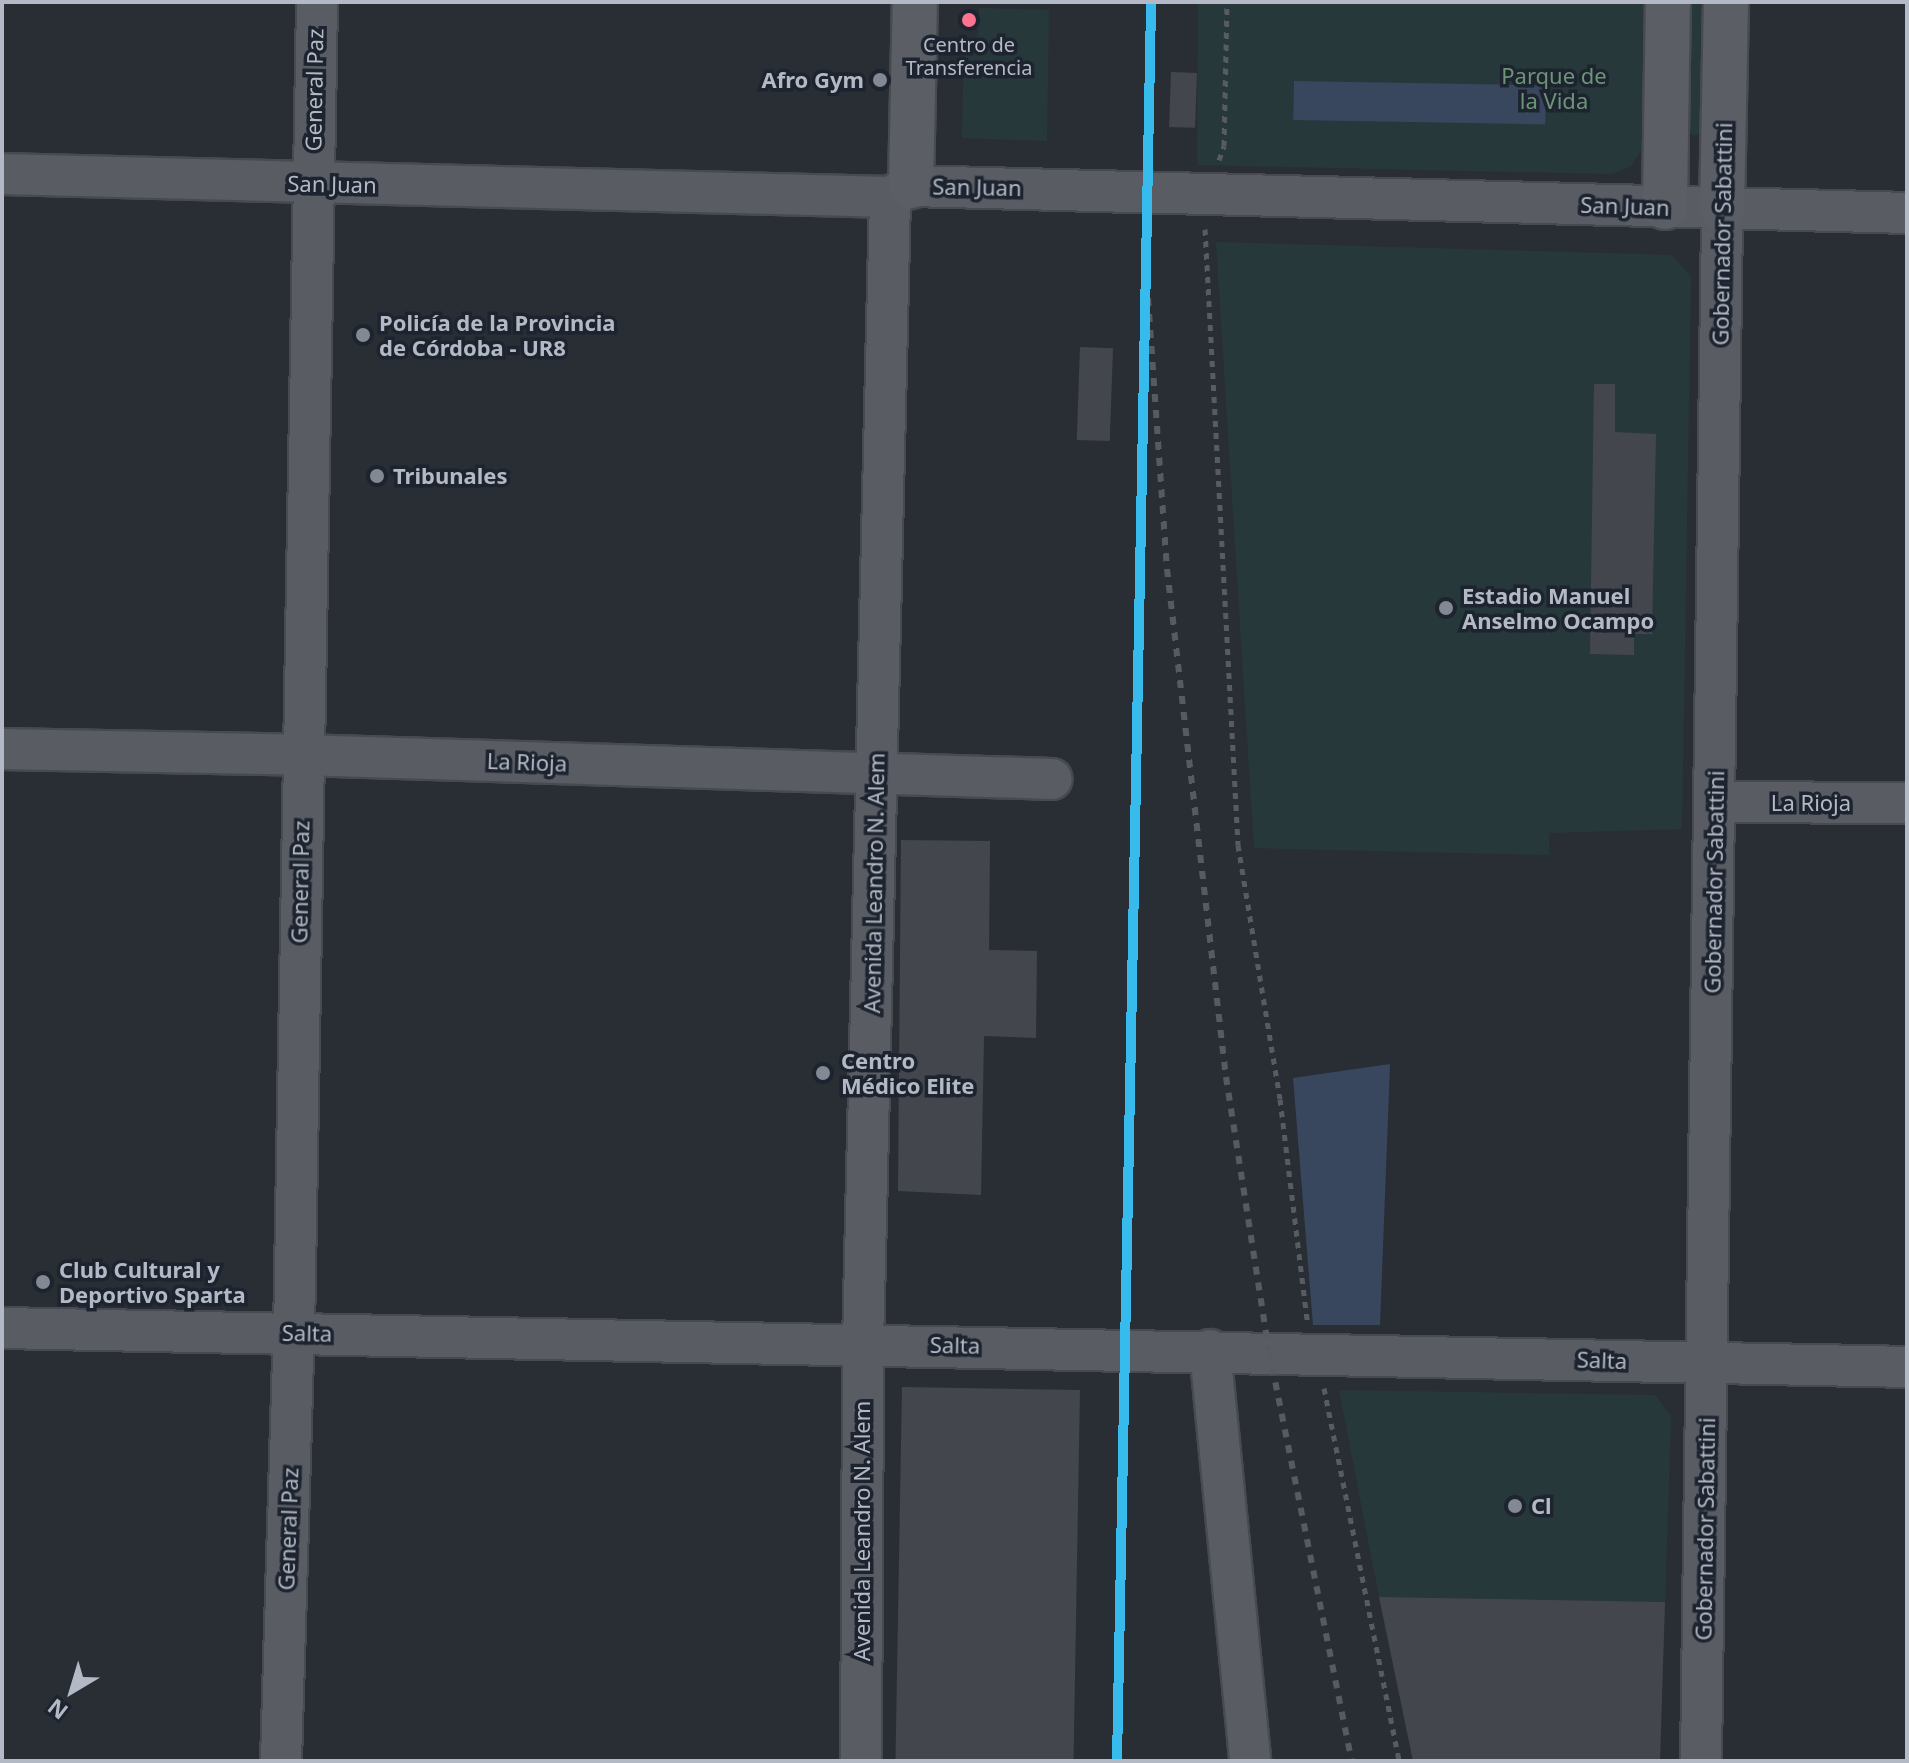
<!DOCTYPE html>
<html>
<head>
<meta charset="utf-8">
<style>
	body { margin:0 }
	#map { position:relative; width:1909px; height:1763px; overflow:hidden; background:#292e35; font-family:"Noto Sans",sans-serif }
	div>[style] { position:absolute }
	.green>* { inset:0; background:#27383b }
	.water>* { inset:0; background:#38475e; transform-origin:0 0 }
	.building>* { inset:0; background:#43474d; transform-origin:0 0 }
	.path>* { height:5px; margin-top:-2.5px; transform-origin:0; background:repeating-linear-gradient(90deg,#575c60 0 6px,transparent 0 12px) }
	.roads { filter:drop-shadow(2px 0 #474a50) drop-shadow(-2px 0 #474a50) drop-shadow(0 2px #474a50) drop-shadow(0 -2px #474a50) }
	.minor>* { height:40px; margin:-20px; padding:0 20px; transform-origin:20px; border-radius:20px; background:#595c63 }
	.major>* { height:44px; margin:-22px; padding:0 22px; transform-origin:22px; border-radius:22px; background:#5b5f65 }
	.rail>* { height:6px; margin-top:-3px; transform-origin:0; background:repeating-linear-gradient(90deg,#575b61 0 8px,transparent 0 16px) }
	.rail-1>* { height:10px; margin:-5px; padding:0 5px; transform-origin:5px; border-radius:5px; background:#37bbed }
	.dots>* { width:22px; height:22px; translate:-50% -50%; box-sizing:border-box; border:4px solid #1d242f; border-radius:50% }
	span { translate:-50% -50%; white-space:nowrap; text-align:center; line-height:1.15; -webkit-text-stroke:7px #1d242f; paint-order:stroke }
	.bus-label { font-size:20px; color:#b3bac6 }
	.park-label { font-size:22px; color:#6c9576 }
	.poi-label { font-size:22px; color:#b3bac6; font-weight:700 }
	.right { translate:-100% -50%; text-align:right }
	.left { translate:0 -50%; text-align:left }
	.street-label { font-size:22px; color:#b3bac6 }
	.frame { position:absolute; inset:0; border:4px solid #b3bac6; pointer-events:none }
	.north { position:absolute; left:32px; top:1651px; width:80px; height:80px; -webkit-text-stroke:6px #1d242f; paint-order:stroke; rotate:218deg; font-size:22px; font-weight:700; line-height:32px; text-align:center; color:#b3bac6 }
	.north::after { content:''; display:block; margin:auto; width:28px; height:36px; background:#b3bac6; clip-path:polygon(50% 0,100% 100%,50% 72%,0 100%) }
</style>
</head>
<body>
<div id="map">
	<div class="green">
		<i style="clip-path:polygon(1198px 2px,1646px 2px,1642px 149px,1631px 166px,1612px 174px,1197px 165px)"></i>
		<i style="clip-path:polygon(1685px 2px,1706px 2px,1702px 132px,1694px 136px,1685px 131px)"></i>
		<i style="clip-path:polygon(979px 8px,1049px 10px,1047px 141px,962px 138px,964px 38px,978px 37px)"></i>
		<i style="clip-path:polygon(1216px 242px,1672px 255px,1691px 277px,1682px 829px,1549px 833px,1549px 855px,1254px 848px)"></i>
		<i style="clip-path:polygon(1339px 1390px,1655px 1395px,1671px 1416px,1665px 1602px,1379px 1597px)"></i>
	</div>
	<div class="water">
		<i style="left:1294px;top:81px;width:252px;height:39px;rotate:1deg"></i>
		<i style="clip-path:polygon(1390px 1064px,1380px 1325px,1313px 1325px,1293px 1078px)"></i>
	</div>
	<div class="building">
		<i style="left:1171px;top:72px;width:26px;height:55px;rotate:2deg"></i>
		<i style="left:1080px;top:347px;width:33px;height:93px;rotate:2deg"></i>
		<i style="clip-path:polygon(1594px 384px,1615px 384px,1615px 432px,1656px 434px,1652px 634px,1634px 634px,1634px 655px,1590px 654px)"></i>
		<i style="clip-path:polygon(901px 840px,990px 841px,989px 950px,1037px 951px,1036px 1038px,984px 1036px,981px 1195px,898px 1191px)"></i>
		<i style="left:902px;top:1387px;width:178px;height:374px;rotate:1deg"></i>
		<i style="clip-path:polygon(1379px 1597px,1665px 1602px,1660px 1761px,1413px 1761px)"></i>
	</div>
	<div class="path">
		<i style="left:1219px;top:160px;width:15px;rotate:-70deg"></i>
		<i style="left:1224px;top:146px;width:144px;rotate:-88.8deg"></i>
		<i style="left:1205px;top:229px;width:617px;rotate:86.93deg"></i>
		<i style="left:1238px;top:845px;width:257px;rotate:80.6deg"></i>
		<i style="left:1280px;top:1099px;width:223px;rotate:83deg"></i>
		<i style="left:1324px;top:1388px;width:380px;rotate:78.6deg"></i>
	</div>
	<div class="roads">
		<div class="minor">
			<i style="left:2px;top:174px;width:888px;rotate:1.48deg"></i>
			<i style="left:890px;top:197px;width:24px;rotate:-28deg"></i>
			<i style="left:911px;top:186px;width:996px;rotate:1.55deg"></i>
			<i style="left:2px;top:749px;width:300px;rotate:1.1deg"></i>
			<i style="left:302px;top:755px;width:750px;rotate:1.83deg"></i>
			<i style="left:1715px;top:802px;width:192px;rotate:0.3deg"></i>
			<i style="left:2px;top:1328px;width:1905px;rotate:1.17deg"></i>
			<i style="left:1210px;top:1350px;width:413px;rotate:84.4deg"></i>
			<i style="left:281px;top:1761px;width:428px;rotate:-88.3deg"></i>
			<i style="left:294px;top:1333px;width:1331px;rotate:-89.01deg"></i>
			<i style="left:861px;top:1761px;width:417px;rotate:-89.7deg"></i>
			<i style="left:863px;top:1344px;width:1147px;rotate:-88.65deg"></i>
			<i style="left:1701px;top:1761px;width:1552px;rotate:-89.22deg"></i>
		</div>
		<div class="major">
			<i style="left:911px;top:186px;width:184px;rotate:-88.8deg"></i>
			<i style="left:1665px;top:207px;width:205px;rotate:-89.2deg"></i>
			<i style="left:1722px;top:209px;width:207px;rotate:-88.9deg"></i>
		</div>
	</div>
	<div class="rail">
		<i style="left:1148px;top:298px;width:272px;rotate:86deg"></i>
		<i style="left:1167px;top:569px;width:511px;rotate:83.38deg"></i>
		<i style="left:1226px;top:1077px;width:277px;rotate:81.1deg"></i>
		<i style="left:1269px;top:1351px;width:418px;rotate:78.6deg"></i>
	</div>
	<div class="rail-1">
		<i style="left:1117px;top:1761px;width:1759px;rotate:-88.89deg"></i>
	</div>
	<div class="dots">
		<i style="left:969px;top:20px;background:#fc738d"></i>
		<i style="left:880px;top:80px;background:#838993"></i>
		<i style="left:363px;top:335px;background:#838993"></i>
		<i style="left:377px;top:476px;background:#838993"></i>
		<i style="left:1446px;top:608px;background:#838993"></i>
		<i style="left:823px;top:1073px;background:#838993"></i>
		<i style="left:43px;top:1282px;background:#838993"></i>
		<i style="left:1515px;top:1506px;background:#838993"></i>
	</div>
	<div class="bus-label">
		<span style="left:969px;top:56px">Centro de<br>Transferencia</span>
	</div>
	<div class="park-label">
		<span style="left:1554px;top:88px">Parque de<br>la Vida</span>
	</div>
	<div class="poi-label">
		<span class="right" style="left:864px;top:80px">Afro Gym</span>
		<span class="left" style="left:379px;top:335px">Policía de la Provincia<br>de Córdoba - UR8</span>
		<span class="left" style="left:393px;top:476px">Tribunales</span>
		<span class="left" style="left:1462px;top:608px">Estadio Manuel<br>Anselmo Ocampo</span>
		<span class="left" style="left:841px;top:1073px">Centro<br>Médico Elite</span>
		<span class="left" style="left:59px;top:1282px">Club Cultural y<br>Deportivo Sparta</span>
		<span class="left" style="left:1531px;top:1506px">Cl</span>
	</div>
	<div class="street-label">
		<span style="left:314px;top:90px;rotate:-89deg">General Paz</span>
		<span style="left:332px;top:184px;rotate:1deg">San Juan</span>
		<span style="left:977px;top:187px;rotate:1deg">San Juan</span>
		<span style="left:1625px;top:206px;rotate:2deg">San Juan</span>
		<span style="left:1722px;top:234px;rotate:-89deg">Gobernador Sabattini</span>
		<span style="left:527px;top:762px;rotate:2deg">La Rioja</span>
		<span style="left:1811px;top:803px">La Rioja</span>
		<span style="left:300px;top:882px;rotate:-89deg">General Paz</span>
		<span style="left:1714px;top:882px;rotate:-89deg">Gobernador Sabattini</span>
		<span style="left:874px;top:883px;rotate:-89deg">Avenida Leandro N. Alem</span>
		<span style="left:307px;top:1333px;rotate:1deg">Salta</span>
		<span style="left:955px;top:1345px;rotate:1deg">Salta</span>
		<span style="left:1602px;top:1360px;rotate:2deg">Salta</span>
		<span style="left:288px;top:1529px;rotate:-88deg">General Paz</span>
		<span style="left:1705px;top:1529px;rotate:-89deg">Gobernador Sabattini</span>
		<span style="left:862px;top:1531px;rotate:-90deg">Avenida Leandro N. Alem</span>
	</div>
	<div class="frame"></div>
	<div class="north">N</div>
</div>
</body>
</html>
